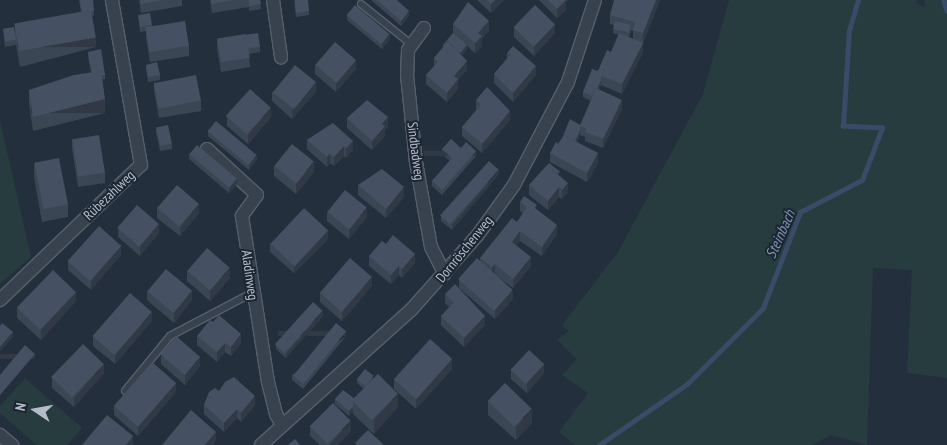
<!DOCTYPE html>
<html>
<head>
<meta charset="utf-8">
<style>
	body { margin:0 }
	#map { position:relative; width:947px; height:445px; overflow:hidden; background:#242f3e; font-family:"PT Sans Narrow",sans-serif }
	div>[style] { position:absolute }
	.green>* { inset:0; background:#263c3f }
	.stream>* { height:4.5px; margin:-2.25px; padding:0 2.25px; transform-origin:2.25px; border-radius:2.25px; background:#394c67 }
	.roads { filter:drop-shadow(1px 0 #565f6c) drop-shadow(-1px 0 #565f6c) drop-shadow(0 1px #565f6c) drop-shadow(0 -1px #565f6c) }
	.lane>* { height:6px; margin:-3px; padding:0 3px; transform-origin:3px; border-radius:3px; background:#38414e }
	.street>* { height:12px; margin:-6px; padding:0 6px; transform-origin:6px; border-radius:6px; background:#38414e }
	.wall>* { inset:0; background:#3b4654 }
	.shaded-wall>* { inset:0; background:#303945; transform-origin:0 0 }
	.building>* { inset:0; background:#455162; transform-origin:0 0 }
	span { translate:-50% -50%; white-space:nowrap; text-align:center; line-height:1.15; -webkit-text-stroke:4px #1d2633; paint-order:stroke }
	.street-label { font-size:14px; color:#b4bcc9 }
	.water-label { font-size:15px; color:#7c92b1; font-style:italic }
	.north { position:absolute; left:10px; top:385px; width:50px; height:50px; -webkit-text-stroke:4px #1d2633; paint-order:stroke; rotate:282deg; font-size:14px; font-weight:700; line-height:20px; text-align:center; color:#b4bcc9 }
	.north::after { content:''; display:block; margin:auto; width:18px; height:22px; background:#b4bcc9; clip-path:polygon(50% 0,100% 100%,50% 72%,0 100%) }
</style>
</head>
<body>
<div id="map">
	<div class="green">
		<i style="clip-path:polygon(729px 0,917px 0,916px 3px,924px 7px,925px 0,947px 0,947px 378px,907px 373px,912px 270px,873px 268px,867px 445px,831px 435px,812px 445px,575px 445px,559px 432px,588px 393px,562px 375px,577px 359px,557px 340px,569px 331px,562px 325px,618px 252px,703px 94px)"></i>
		<i style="clip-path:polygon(0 120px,31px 257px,0 284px)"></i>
		<i style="clip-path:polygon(25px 378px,82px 428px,67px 445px,36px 445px,0 413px,0 406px)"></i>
	</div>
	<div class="stream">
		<i style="left:944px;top:0;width:11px;rotate:75deg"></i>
		<i style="left:599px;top:445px;width:107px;rotate:-34.7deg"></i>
		<i style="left:687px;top:384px;width:107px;rotate:-45deg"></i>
		<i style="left:763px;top:308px;width:103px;rotate:-68.9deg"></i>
		<i style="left:800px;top:212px;width:70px;rotate:-27.3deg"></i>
		<i style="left:862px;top:180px;width:56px;rotate:-69deg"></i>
		<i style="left:882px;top:128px;width:39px;rotate:-177deg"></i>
		<i style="left:843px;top:126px;width:95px;rotate:-86.4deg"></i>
		<i style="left:849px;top:31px;width:32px;rotate:-74deg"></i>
	</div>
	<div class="roads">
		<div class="lane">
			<i style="left:361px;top:4px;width:64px;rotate:38.7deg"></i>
			<i style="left:125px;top:391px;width:71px;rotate:-50.7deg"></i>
			<i style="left:170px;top:336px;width:93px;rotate:-27.7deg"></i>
		</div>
		<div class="street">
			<i style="left:273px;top:0;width:58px;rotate:82deg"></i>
			<i style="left:424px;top:28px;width:27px;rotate:126deg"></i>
			<i style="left:408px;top:50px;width:25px;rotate:92deg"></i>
			<i style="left:407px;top:75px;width:87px;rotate:84.1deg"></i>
			<i style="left:416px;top:162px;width:86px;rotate:80deg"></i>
			<i style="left:431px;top:247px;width:30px;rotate:63deg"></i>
			<i style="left:207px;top:149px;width:68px;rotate:42.6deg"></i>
			<i style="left:257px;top:195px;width:26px;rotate:126deg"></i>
			<i style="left:242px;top:216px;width:168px;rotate:81.1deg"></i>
			<i style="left:268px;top:382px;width:33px;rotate:76deg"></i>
			<i style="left:276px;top:414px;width:13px;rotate:61deg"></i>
			<i style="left:0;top:300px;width:195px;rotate:-43.8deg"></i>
			<i style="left:141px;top:165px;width:168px;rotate:-100deg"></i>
			<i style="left:0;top:435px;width:16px;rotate:40deg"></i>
			<i style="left:261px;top:445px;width:202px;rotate:-42deg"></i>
			<i style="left:411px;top:310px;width:99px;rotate:-48.3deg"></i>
			<i style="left:477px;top:236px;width:63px;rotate:-54deg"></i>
			<i style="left:514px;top:185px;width:116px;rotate:-62.3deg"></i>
			<i style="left:568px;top:82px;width:86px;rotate:-71.8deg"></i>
		</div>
	</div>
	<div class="wall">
		<i style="clip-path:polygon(79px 0,93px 0,94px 15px,92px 16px,96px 47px,20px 67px,16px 45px,5px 47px,3px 29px,15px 33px,15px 29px,81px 12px)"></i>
		<i style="clip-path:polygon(139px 0,182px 0,182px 6px,141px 13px)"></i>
		<i style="clip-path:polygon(210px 0,260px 0,261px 9px,249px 11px,249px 7px,212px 13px)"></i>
		<i style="clip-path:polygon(294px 0,309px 11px,309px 15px,296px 17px)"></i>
		<i style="clip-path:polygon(371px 0,397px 0,409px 16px,401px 26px)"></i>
		<i style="clip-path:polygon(477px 0,504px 0,491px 13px)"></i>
		<i style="clip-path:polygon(539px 0,568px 0,566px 2px,566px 10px,557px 18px)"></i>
		<i style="clip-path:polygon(evenodd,660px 0,643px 43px,643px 52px,622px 94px,601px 85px,599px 90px,622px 109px,603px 148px,585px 141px,585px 137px,580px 135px,577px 142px,598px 163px,587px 182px,550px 162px,550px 153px,580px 125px,591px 101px,583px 97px,583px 92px,611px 52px,619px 35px,613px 33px,614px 25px,610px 24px,610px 15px,660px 0,631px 30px,633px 31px,633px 39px,629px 37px,631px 30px)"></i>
		<i style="clip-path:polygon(138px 15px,152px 25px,152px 27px,189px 46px,189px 56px,150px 62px,146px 38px,146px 31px,140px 32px)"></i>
		<i style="clip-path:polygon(347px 15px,390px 39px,382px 49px,347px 20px)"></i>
		<i style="clip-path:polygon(453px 24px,489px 30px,482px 39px,482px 46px,475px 53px,453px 34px)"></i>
		<i style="clip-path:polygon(514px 28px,555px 33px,534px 56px,514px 37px)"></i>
		<i style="clip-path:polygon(246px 35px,260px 47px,260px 52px,249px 54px,250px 67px,221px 72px,217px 48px,217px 39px)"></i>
		<i style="clip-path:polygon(443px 45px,467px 50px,462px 55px,467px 70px,458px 80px,458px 89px,447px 102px,426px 84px,426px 75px,434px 66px,434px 58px,443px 48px)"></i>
		<i style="clip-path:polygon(88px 52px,105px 75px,105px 79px,102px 80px,105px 113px,33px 131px,29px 104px,29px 90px,91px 73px,88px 57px)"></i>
		<i style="clip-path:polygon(507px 53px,536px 75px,513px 102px,494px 83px,494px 74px,507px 59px)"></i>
		<i style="clip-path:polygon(146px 65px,160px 75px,160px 80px,148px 82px,146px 69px)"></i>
		<i style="clip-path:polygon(315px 65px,356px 69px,336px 92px,315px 74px)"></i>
		<i style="clip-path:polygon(154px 82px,201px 101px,201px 111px,159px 118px,154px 91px)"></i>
		<i style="clip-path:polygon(272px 92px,316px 92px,292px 119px,272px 101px)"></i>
		<i style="clip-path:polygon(476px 100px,510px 120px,482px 153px,462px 136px,462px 127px,476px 110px)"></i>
		<i style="clip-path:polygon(227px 117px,271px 117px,248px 144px,227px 126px)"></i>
		<i style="clip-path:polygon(347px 118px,388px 127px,385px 130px,385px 136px,372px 150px,347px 128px)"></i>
		<i style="clip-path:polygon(333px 123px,353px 150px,346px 158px,344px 156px,334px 166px,330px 163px,327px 167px,307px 149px,307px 140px)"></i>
		<i style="clip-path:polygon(156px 127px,172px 144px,172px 149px,160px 151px,156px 132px)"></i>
		<i style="clip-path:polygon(208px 131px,257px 159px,249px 170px,208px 136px)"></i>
		<i style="clip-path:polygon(72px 139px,105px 173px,105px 183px,78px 187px,72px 148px)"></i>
		<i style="clip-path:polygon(461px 148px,476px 156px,442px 195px,432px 186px,432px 181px,450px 161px,442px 154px,442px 149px)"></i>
		<i style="clip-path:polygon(189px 154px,237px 184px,229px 193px,189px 159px)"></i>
		<i style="clip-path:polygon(34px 163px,68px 204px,68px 217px,42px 222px,34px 177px)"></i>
		<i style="clip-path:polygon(274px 166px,314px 172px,296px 194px,274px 176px)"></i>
		<i style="clip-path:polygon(499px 174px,452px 230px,441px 221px,441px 216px)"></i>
		<i style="clip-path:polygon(560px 176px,568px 192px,562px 199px,559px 197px,548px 210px,529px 195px,529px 185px)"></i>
		<i style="clip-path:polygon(358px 185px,404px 197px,386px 218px,358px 195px)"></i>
		<i style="clip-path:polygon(520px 202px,537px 210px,557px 234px,542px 256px,520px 241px,516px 246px,531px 266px,513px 288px,494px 274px,513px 299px,495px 319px,459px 288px,459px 279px,480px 262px,480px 258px,517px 222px,523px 214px,520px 211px)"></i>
		<i style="clip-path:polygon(157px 208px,199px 213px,180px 236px,157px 218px)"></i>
		<i style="clip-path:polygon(327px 212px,367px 217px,349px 239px,327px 221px)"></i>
		<i style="clip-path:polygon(118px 228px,159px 233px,140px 256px,118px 237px)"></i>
		<i style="clip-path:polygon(328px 239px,294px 273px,270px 252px,270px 243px)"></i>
		<i style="clip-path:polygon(386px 244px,415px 263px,402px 278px,399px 275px,391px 284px,369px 266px,369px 256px)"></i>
		<i style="clip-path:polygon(121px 255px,91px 290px,68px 270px,68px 261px)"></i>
		<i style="clip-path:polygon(187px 271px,230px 278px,210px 301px,187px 281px)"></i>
		<i style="clip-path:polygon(372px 286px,342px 321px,320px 302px,320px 293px)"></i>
		<i style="clip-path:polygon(147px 291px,192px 300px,174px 323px,147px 300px)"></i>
		<i style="clip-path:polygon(445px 294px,485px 325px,464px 347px,441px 325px,441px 316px,449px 307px,445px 303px)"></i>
		<i style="clip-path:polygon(76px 301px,41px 340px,17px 318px,17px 308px)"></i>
		<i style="clip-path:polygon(323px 316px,286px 358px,276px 349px,276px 345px)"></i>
		<i style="clip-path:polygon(152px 321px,115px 364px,93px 346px,93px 336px)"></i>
		<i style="clip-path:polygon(197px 336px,241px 343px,231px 356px,225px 352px,217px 362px,197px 345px)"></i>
		<i style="clip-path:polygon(346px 336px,303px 389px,292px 380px,292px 375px)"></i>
		<i style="clip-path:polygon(161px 355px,200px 366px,185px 385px,161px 364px)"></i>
		<i style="clip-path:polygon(452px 369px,416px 409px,394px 389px,394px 379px)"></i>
		<i style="clip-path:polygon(511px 370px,544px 373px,527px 393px,511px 379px)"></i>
		<i style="clip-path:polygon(104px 373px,74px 407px,52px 388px,52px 378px)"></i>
		<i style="clip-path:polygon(374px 378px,398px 407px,374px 434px,353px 414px,353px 411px,349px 416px,335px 404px,335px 399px,355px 399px,364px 389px,357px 383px,357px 379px)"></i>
		<i style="clip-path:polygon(176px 392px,138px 436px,114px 415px,114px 406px)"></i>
		<i style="clip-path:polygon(488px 401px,532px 423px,516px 440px,488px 415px)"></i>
		<i style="clip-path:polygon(204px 405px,255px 405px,241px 422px,237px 418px,224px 432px,204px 414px)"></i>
		<i style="clip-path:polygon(310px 426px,351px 431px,338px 445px,320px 445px,310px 436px)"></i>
	</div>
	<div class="shaded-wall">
		<i style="clip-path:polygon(495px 0,504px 0,491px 13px,491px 4px)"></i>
		<i style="clip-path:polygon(562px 0,568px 0,566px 2px,566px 10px,557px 18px,557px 9px)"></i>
		<i style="clip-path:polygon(656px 0,660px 0,643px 43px,643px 33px)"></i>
		<i style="clip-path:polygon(409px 11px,409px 16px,401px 26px,401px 21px)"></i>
		<i style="clip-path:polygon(489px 21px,489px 30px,482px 39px,482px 46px,475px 53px,475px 43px,478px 33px)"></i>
		<i style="clip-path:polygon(555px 24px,555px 33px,534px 56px,534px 47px)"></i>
		<i style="clip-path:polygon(390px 34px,390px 39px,382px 49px,382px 44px)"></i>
		<i style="left:96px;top:38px;width:9px;height:79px;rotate:90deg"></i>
		<i style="clip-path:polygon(643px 43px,643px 52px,622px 94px,622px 84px)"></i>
		<i style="clip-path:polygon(467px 45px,467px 50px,459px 60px,459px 55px)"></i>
		<i style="clip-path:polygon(356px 60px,356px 69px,336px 92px,336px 83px)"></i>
		<i style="clip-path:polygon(467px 61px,467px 70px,458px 80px,458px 89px,447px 102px,447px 93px,454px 76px)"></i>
		<i style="clip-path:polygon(536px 66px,536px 75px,513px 102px,513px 93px)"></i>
		<i style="clip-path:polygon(601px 80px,601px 85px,594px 102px,594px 97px)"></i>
		<i style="clip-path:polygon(316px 82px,316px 92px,292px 119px,292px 110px)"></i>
		<i style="left:105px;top:99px;width:14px;height:74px;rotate:90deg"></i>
		<i style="clip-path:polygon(622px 100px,622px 109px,603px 148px,603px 139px)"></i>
		<i style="clip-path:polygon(271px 108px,271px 117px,248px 144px,248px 135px)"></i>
		<i style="clip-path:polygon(510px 111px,510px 120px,482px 153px,482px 144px)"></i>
		<i style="clip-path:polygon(388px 117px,388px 127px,385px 130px,385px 136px,372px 150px,372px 141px,382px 124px)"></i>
		<i style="clip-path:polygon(580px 130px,580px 135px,574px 149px,574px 145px)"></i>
		<i style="clip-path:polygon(353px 141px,353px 150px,346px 158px,346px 148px)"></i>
		<i style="clip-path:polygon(344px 146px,344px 156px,334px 166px,334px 157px)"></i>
		<i style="left:476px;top:151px;width:5px;height:52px;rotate:90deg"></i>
		<i style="clip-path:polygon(330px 153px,330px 163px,327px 167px,327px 157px)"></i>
		<i style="clip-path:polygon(598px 153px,598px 163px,587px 182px,587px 173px)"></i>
		<i style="clip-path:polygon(257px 155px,257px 159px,249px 170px,249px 165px)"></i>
		<i style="clip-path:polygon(314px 162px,314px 172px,296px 194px,296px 184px)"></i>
		<i style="clip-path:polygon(499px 170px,499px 174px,452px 230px,452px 225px)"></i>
		<i style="clip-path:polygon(237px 179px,237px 184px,229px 193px,229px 188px)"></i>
		<i style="clip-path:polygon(568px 183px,568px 192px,562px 199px,562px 190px)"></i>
		<i style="clip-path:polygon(404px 187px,404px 197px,386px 218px,386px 209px)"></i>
		<i style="clip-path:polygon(559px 187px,559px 197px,548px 210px,548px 201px)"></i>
		<i style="clip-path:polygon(199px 204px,199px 213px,180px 236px,180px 227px)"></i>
		<i style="clip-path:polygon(367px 208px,367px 217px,349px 239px,349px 230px)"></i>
		<i style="clip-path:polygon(159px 224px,159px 233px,140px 256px,140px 246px)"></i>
		<i style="clip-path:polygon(557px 225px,557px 234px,542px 256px,542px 247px)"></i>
		<i style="clip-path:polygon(328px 230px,328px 239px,294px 273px,294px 264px)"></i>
		<i style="clip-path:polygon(520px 231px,520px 241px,512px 251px,512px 242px)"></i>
		<i style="clip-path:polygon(121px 246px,121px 255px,91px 290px,91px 281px)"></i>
		<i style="clip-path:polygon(415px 254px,415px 263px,402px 278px,402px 269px)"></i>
		<i style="clip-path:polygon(531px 257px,531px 266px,513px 288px,513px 279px)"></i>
		<i style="clip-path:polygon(495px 264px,495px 273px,492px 277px,492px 267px)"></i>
		<i style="clip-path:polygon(399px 266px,399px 275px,391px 284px,391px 275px)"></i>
		<i style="clip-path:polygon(230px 268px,230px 278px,210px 301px,210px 291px)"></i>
		<i style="clip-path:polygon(372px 277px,372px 286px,342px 321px,342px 312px)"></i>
		<i style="clip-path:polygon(513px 290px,513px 299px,495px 319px,495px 310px)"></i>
		<i style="clip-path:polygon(192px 291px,192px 300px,174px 323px,174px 313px)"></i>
		<i style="clip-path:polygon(76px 292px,76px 301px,41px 340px,41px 330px)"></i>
		<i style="clip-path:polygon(323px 311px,323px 316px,286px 358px,286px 354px)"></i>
		<i style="clip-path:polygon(152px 312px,152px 321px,115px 364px,115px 355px)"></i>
		<i style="clip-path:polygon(485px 316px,485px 325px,464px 347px,464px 338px)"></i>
		<i style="left:346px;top:331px;width:5px;height:68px;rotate:90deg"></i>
		<i style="clip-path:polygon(13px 332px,13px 337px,0 352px,0 347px)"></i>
		<i style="clip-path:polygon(241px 334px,241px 343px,231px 356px,231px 347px)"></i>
		<i style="clip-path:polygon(225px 343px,225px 352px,217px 362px,217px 352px)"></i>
		<i style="left:35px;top:354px;width:5px;height:54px;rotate:90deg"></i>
		<i style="clip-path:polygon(200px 357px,200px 366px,185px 385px,185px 375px)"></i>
		<i style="clip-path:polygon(452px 359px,452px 369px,416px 409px,416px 399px)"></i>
		<i style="clip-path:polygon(104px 364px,104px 373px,74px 407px,74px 398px)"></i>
		<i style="clip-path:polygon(544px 364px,544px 373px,527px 393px,527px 383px)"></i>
		<i style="clip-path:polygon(176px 383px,176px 392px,138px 436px,138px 426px)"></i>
		<i style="clip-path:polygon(398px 394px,398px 407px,374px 434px,374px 420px)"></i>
		<i style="clip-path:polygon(255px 396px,255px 405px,241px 422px,241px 413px)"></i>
		<i style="clip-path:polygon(353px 407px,353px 411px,349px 416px,349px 411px)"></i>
		<i style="clip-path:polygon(237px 409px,237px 418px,224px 432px,224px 423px)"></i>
		<i style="clip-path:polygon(532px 409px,532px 423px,516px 440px,516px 427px)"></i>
		<i style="clip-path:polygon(351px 421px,351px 431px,338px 445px,329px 445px)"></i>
		<i style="clip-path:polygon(216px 432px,216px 441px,213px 445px,205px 445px)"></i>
		<i style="clip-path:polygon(133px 436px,133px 445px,126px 445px)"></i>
	</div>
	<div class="building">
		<i style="clip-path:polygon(80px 0,93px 0,94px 11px,91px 11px,91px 10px,82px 12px)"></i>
		<i style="clip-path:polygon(141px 0,163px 0,141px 4px)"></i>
		<i style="clip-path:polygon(211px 0,233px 0,212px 4px)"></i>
		<i style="clip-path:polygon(249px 0,260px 0,261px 4px,249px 6px)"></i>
		<i style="clip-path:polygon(295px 0,308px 0,309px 11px,296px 13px)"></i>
		<i style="clip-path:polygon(377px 0,397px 0,409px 11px,401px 21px)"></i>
		<i style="clip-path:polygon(487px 0,495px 0,491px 4px)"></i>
		<i style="clip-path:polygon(548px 0,566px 0,557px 9px)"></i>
		<i style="clip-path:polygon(614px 0,656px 0,643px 33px,633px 30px,635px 22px,610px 15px)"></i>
		<i style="clip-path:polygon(468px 2px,489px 21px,478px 33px,482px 36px,475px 43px,453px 24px)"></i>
		<i style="left:355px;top:5px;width:45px;height:13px;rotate:40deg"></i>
		<i style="left:535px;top:5px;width:28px;height:31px;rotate:44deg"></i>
		<i style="left:91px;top:10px;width:28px;height:78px;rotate:80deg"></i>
		<i style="left:150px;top:13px;width:12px;height:12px;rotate:81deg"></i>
		<i style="left:185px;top:21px;width:25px;height:40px;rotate:81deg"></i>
		<i style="left:615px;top:21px;width:16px;height:8px;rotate:14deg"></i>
		<i style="left:14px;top:27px;width:13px;height:11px;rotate:81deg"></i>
		<i style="left:258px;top:33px;width:14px;height:12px;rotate:82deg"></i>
		<i style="clip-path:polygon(453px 33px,467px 45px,460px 53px,448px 41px,444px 46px,443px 45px)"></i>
		<i style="clip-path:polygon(619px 33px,643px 43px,622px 84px,601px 76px)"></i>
		<i style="left:246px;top:34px;width:24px;height:29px;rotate:81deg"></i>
		<i style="clip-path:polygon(448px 41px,467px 61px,454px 76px,458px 79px,447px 93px,426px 75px,438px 62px,434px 58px)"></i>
		<i style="left:335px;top:42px;width:28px;height:30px;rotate:41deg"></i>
		<i style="clip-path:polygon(513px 46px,536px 66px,513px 93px,494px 74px,510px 55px,507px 53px)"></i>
		<i style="clip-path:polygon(101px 49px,105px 75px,101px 75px,101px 71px,92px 73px,88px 52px)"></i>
		<i style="clip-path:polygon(607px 50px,611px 52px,601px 76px,601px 80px,597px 89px,596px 88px,592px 96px,583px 92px,592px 69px,598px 71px)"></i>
		<i style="clip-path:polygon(157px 62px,160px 75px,148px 77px,146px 65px)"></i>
		<i style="left:295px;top:65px;width:27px;height:35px;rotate:39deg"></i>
		<i style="clip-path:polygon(101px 71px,105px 99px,33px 117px,29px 90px,74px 75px)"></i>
		<i style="left:196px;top:75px;width:26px;height:43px;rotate:79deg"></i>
		<i style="clip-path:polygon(487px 87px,510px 111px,482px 144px,462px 127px,481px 105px,476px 100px)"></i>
		<i style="clip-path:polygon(596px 88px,622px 100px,603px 139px,585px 132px,587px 129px,580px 126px)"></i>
		<i style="left:250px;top:89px;width:28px;height:36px;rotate:42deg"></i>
		<i style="clip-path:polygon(367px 100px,388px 117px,382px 124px,385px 126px,372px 141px,347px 118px)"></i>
		<i style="clip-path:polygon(570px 119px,580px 125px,580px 130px,575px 141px,564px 135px,563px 136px)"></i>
		<i style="left:216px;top:121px;width:53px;height:13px;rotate:40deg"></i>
		<i style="clip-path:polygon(333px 123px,353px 141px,346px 148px,344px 146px,334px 157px,330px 153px,327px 157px,307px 140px)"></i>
		<i style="left:168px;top:125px;width:19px;height:12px;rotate:78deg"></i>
		<i style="left:99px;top:135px;width:38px;height:27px;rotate:81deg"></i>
		<i style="clip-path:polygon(564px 135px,598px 153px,587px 173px,550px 153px,556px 142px,558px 144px)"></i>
		<i style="clip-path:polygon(451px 139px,461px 148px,466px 142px,476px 151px,442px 190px,432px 181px,452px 158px,442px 149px)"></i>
		<i style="left:292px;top:144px;width:28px;height:28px;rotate:39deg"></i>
		<i style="left:197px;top:145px;width:52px;height:12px;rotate:40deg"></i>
		<i style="left:59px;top:158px;width:47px;height:25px;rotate:79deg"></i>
		<i style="left:489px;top:161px;width:13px;height:73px;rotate:42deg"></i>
		<i style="left:549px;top:163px;width:14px;height:3px;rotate:39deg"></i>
		<i style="clip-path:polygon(547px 165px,568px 183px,562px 190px,559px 187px,548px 201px,529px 185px)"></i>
		<i style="clip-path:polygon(382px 169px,404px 187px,386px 209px,358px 185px)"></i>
		<i style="left:177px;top:185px;width:29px;height:30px;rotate:41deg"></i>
		<i style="left:345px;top:190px;width:28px;height:28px;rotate:39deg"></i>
		<i style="clip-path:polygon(524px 196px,537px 205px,535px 208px,557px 225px,542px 247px,520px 231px,512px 242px,531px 257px,513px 279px,495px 264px,492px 267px,480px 258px,512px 218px,517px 222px,527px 207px,520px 202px)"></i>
		<i style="left:137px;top:205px;width:29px;height:30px;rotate:41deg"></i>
		<i style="left:304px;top:208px;width:33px;height:49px;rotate:43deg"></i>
		<i style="left:99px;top:226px;width:30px;height:47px;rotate:42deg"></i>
		<i style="clip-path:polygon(393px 235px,415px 254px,402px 269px,399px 266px,391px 275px,369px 256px,382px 241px,386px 244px)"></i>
		<i style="left:207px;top:248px;width:30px;height:30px;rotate:41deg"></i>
		<i style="left:350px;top:258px;width:29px;height:46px;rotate:41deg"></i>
		<i style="left:477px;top:258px;width:48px;height:28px;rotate:42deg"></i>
		<i style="left:166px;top:269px;width:34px;height:29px;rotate:40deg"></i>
		<i style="left:53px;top:270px;width:32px;height:52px;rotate:44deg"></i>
		<i style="clip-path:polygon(455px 284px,485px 316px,464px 338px,441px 316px,454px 303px,445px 294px)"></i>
		<i style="left:130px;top:293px;width:29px;height:57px;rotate:41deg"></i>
		<i style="left:313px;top:302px;width:13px;height:57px;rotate:42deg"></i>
		<i style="clip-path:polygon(219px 315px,241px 334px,231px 347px,225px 343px,217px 352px,197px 336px,210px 320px,213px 322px)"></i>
		<i style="clip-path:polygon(2px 323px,13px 332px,0 347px,0 326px)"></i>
		<i style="left:336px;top:323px;width:13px;height:68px;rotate:39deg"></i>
		<i style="left:176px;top:336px;width:32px;height:24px;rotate:41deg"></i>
		<i style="left:430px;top:339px;width:30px;height:54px;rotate:42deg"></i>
		<i style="left:83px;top:344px;width:29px;height:46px;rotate:44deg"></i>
		<i style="clip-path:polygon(25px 345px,35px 354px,0 395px,0 375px)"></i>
		<i style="left:529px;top:350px;width:21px;height:27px;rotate:43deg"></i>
		<i style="left:152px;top:362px;width:32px;height:58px;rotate:41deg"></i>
		<i style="left:365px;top:369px;width:11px;height:13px;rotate:38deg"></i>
		<i style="left:378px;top:374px;width:28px;height:37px;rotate:45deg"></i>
		<i style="clip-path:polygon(234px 377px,255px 396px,241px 413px,237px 409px,224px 423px,204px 405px,209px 392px,215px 388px,219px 391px,225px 382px)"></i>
		<i style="left:505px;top:383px;width:37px;height:25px;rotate:44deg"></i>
		<i style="clip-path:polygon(343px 390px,355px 399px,353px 401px,353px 407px,349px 411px,335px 399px)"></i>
		<i style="left:333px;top:403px;width:25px;height:33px;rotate:45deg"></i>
		<i style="clip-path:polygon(191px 410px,216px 432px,205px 445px,162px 445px)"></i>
		<i style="clip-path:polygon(107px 415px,133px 436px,126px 445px,82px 445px)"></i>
		<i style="clip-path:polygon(368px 430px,384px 445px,357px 445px,355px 443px)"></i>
		<i style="clip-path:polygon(295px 439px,300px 445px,288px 445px)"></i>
	</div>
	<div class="street-label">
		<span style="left:416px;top:151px;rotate:83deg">Sindbadweg</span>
		<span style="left:109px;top:195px;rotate:-44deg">Rübezahlweg</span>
		<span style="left:464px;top:249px;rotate:-51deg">Dornröschenweg</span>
		<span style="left:250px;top:275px;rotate:82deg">Aladinweg</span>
	</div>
	<div class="water-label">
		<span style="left:780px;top:234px;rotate:-66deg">Steinbach</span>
	</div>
	<div class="north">N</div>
</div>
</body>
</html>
